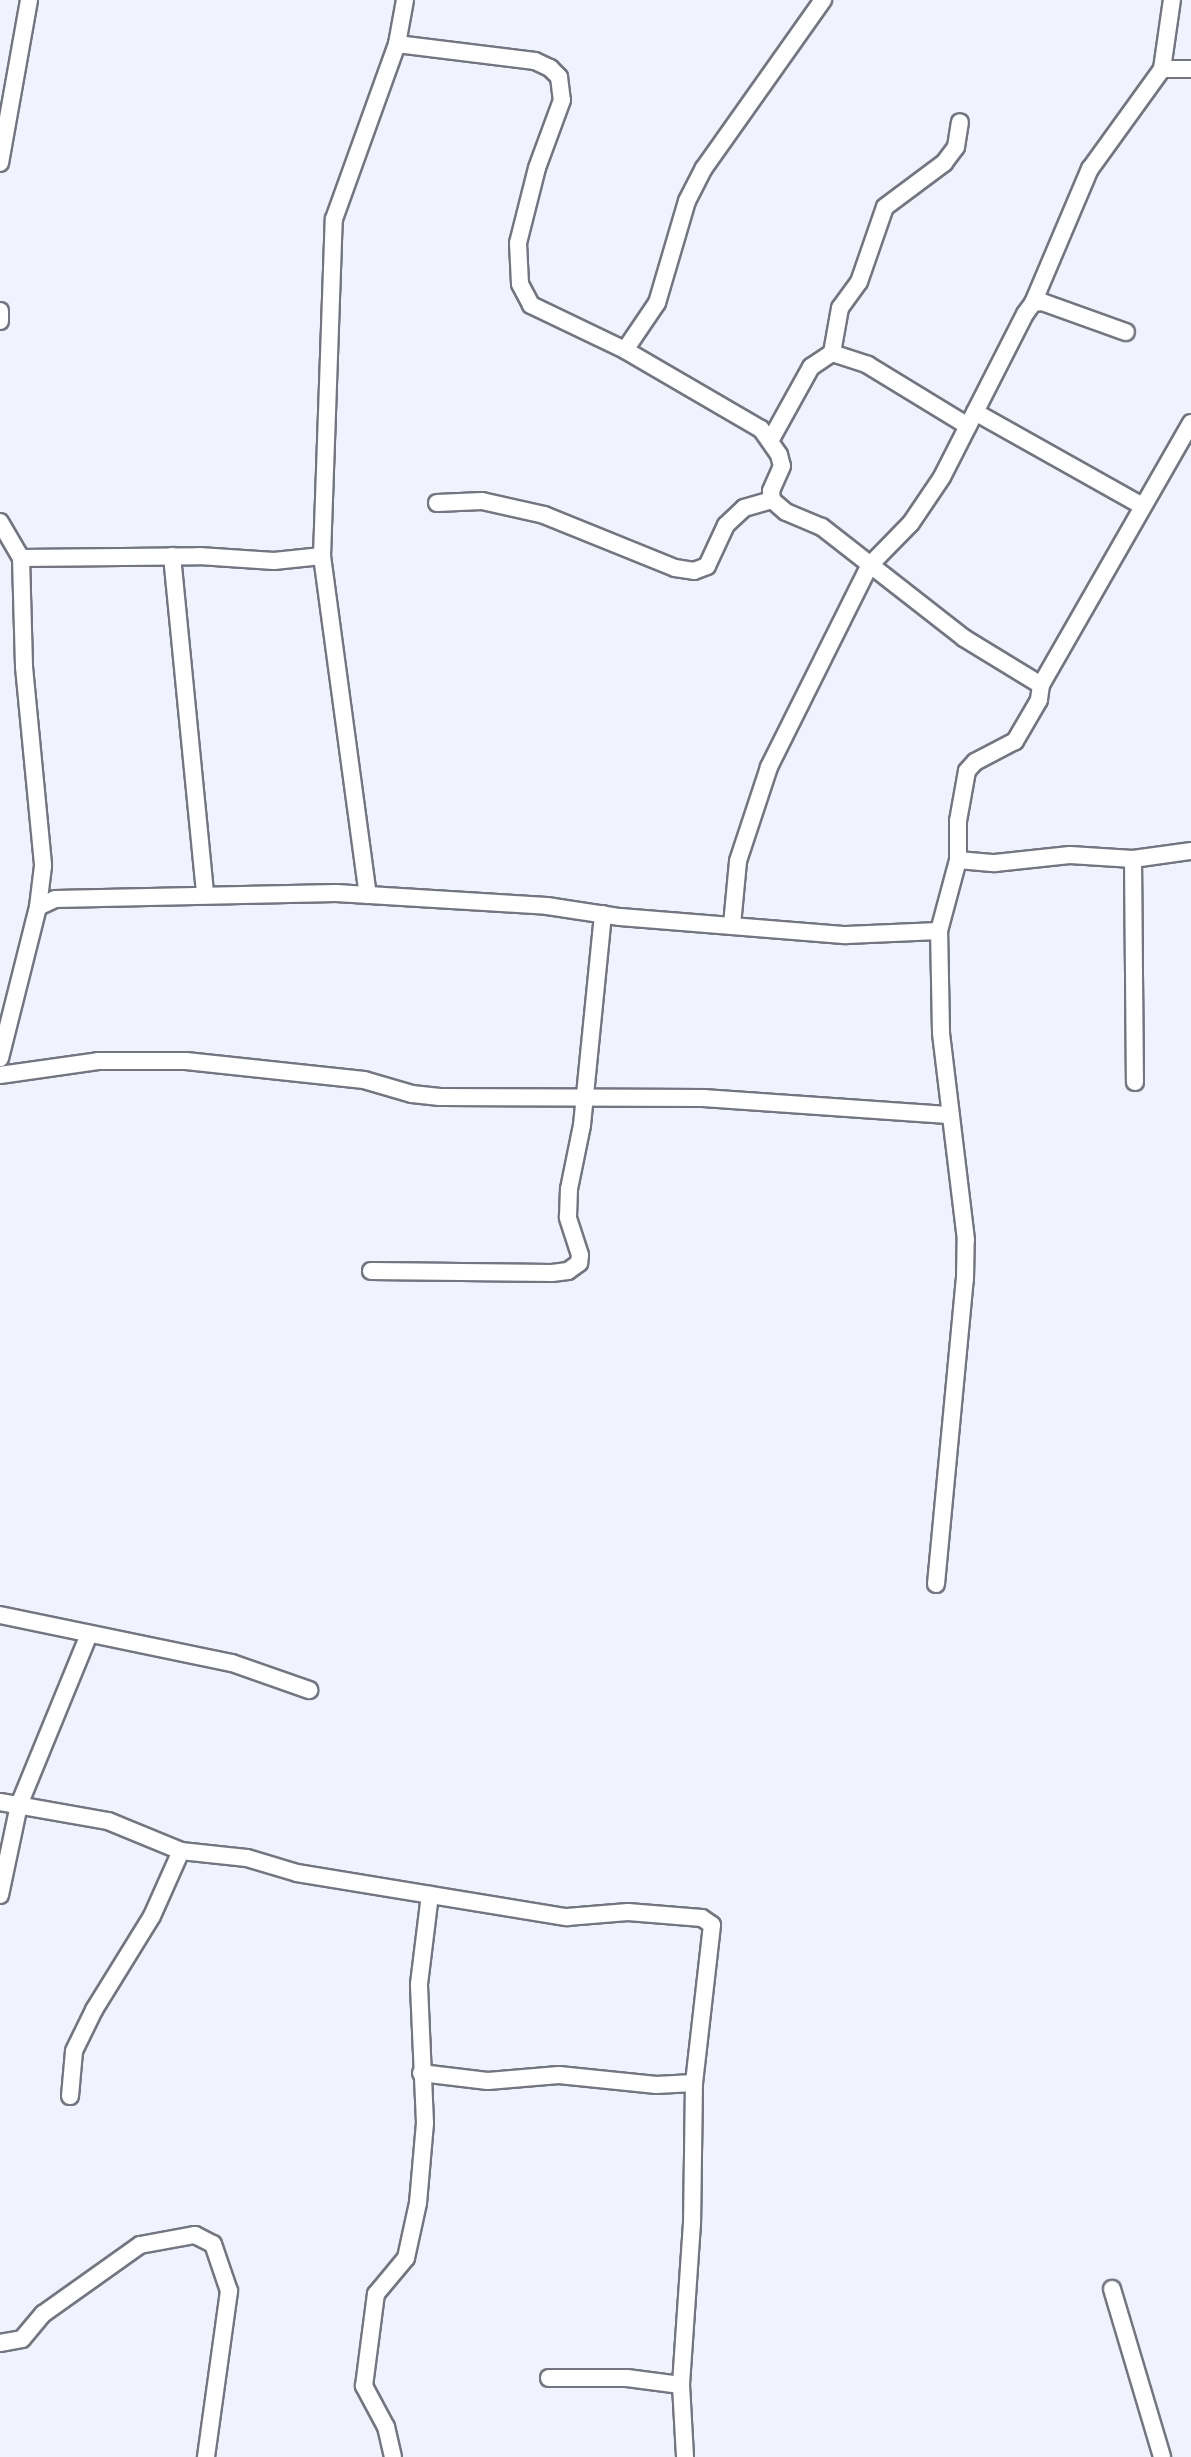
<!DOCTYPE html>
<html>
<head>
<meta charset="utf-8">
<style>
	body { margin:0 }
	#map { position:relative; width:1191px; height:2457px; overflow:hidden; background:#f0f3fe; font-family:Montserrat,sans-serif }
	div>[style] { position:absolute }
	.roads { filter:drop-shadow(2px 0 #737680) drop-shadow(-2px 0 #737680) drop-shadow(0 2px #737680) drop-shadow(0 -2px #737680) }
	.street>* { height:16px; margin:-8px; padding:0 8px; transform-origin:8px; border-radius:8px; background:#fff }
	span { translate:-50% -50%; white-space:nowrap; text-align:center; line-height:1.15; -webkit-text-stroke:7px #f0f3fe; paint-order:stroke }
</style>
</head>
<body>
<div id="map">
	<div class="roads">
		<div class="street">
			<i style="left:397px;top:44px;width:139px;rotate:7deg"></i>
			<i style="left:535px;top:61px;width:17px;rotate:25deg"></i>
			<i style="left:550px;top:68px;width:13px;rotate:45deg"></i>
			<i style="left:559px;top:77px;width:23px;rotate:83deg"></i>
			<i style="left:562px;top:100px;width:72px;rotate:110.2deg"></i>
			<i style="left:537px;top:168px;width:77px;rotate:104.2deg"></i>
			<i style="left:518px;top:243px;width:41px;rotate:87.2deg"></i>
			<i style="left:520px;top:284px;width:24px;rotate:62deg"></i>
			<i style="left:531px;top:305px;width:104px;rotate:25.6deg"></i>
			<i style="left:625px;top:350px;width:157px;rotate:30.2deg"></i>
			<i style="left:761px;top:429px;width:32px;rotate:55deg"></i>
			<i style="left:779px;top:455px;width:11px;rotate:75deg"></i>
			<i style="left:782px;top:466px;width:27px;rotate:114deg"></i>
			<i style="left:771px;top:491px;width:9px;rotate:84deg"></i>
			<i style="left:772px;top:500px;width:18px;rotate:41deg"></i>
			<i style="left:786px;top:512px;width:39px;rotate:23deg"></i>
			<i style="left:822px;top:527px;width:180px;rotate:38deg"></i>
			<i style="left:964px;top:638px;width:90px;rotate:31.4deg"></i>
			<i style="left:1162px;top:69px;width:29px"></i>
			<i style="left:0;top:163px;width:166px;rotate:-79.9deg"></i>
			<i style="left:1033px;top:303px;width:146px;rotate:-67deg"></i>
			<i style="left:1090px;top:169px;width:123px;rotate:-54.2deg"></i>
			<i style="left:1162px;top:69px;width:70px;rotate:-81.8deg"></i>
			<i style="left:0;top:311px;width:10px;rotate:90deg"></i>
			<i style="left:625px;top:350px;width:57px;rotate:-55.8deg"></i>
			<i style="left:657px;top:303px;width:106px;rotate:-73.6deg"></i>
			<i style="left:687px;top:201px;width:37px;rotate:-63deg"></i>
			<i style="left:704px;top:168px;width:206px;rotate:-54.7deg"></i>
			<i style="left:832px;top:353px;width:46px;rotate:-79.9deg"></i>
			<i style="left:840px;top:308px;width:32px;rotate:-54deg"></i>
			<i style="left:859px;top:282px;width:79px;rotate:-70.9deg"></i>
			<i style="left:885px;top:207px;width:74px;rotate:-36.7deg"></i>
			<i style="left:944px;top:163px;width:20px;rotate:-53deg"></i>
			<i style="left:956px;top:147px;width:25px;rotate:-81deg"></i>
			<i style="left:975px;top:412px;width:190px;rotate:29.3deg"></i>
			<i style="left:1191px;top:423px;width:302px;rotate:119.8deg"></i>
			<i style="left:1041px;top:685px;width:15px;rotate:98deg"></i>
			<i style="left:1039px;top:700px;width:48px;rotate:120.3deg"></i>
			<i style="left:1015px;top:741px;width:45px;rotate:152.3deg"></i>
			<i style="left:975px;top:762px;width:12px;rotate:132deg"></i>
			<i style="left:967px;top:771px;width:51px;rotate:100.2deg"></i>
			<i style="left:958px;top:821px;width:39px;rotate:90deg"></i>
			<i style="left:958px;top:860px;width:37px;rotate:5deg"></i>
			<i style="left:995px;top:863px;width:75px;rotate:-6.1deg"></i>
			<i style="left:1070px;top:855px;width:63px;rotate:3.6deg"></i>
			<i style="left:1133px;top:859px;width:59px;rotate:-7.9deg"></i>
			<i style="left:770px;top:441px;width:85px;rotate:-61deg"></i>
			<i style="left:811px;top:367px;width:25px;rotate:-34deg"></i>
			<i style="left:832px;top:353px;width:38px;rotate:18deg"></i>
			<i style="left:868px;top:365px;width:117px;rotate:31.4deg"></i>
			<i style="left:437px;top:503px;width:45px;rotate:-2.5deg"></i>
			<i style="left:482px;top:501px;width:64px;rotate:12.7deg"></i>
			<i style="left:544px;top:515px;width:141px;rotate:22deg"></i>
			<i style="left:675px;top:568px;width:19px;rotate:9deg"></i>
			<i style="left:694px;top:571px;width:14px;rotate:-21deg"></i>
			<i style="left:707px;top:566px;width:45px;rotate:-65.1deg"></i>
			<i style="left:726px;top:525px;width:25px;rotate:-43deg"></i>
			<i style="left:744px;top:508px;width:29px;rotate:-16deg"></i>
			<i style="left:0;top:522px;width:42px;rotate:59.7deg"></i>
			<i style="left:21px;top:558px;width:109px;rotate:88.4deg"></i>
			<i style="left:24px;top:667px;width:200px;rotate:84.5deg"></i>
			<i style="left:43px;top:866px;width:41px;rotate:97deg"></i>
			<i style="left:38px;top:907px;width:156px;rotate:104.1deg"></i>
			<i style="left:172px;top:556px;width:341px;rotate:84.4deg"></i>
			<i style="left:322px;top:556px;width:342px;rotate:82.3deg"></i>
			<i style="left:21px;top:558px;width:178px;rotate:-0.6deg"></i>
			<i style="left:199px;top:556px;width:75px;rotate:3.8deg"></i>
			<i style="left:274px;top:561px;width:48px;rotate:-5.9deg"></i>
			<i style="left:322px;top:556px;width:337px;rotate:-88deg"></i>
			<i style="left:334px;top:219px;width:186px;rotate:-70.2deg"></i>
			<i style="left:397px;top:44px;width:45px;rotate:-79.7deg"></i>
			<i style="left:1133px;top:859px;width:223px;rotate:89.5deg"></i>
			<i style="left:38px;top:907px;width:19px;rotate:-25deg"></i>
			<i style="left:55px;top:899px;width:281px;rotate:-1.2deg"></i>
			<i style="left:336px;top:893px;width:211px;rotate:3.5deg"></i>
			<i style="left:547px;top:906px;width:74px;rotate:8.6deg"></i>
			<i style="left:620px;top:917px;width:227px;rotate:4.6deg"></i>
			<i style="left:846px;top:935px;width:93px;rotate:-2.5deg"></i>
			<i style="left:732px;top:925px;width:64px;rotate:-84.6deg"></i>
			<i style="left:738px;top:861px;width:99px;rotate:-71.7deg"></i>
			<i style="left:769px;top:767px;width:225px;rotate:-63.5deg"></i>
			<i style="left:869px;top:566px;width:60px;rotate:-45.7deg"></i>
			<i style="left:911px;top:523px;width:55px;rotate:-56deg"></i>
			<i style="left:942px;top:477px;width:183px;rotate:-63deg"></i>
			<i style="left:1025px;top:314px;width:14px;rotate:-54deg"></i>
			<i style="left:1033px;top:303px;width:9px;rotate:-6deg"></i>
			<i style="left:1042px;top:302px;width:89px;rotate:19.7deg"></i>
			<i style="left:0;top:1075px;width:99px;rotate:-8.1deg"></i>
			<i style="left:98px;top:1061px;width:88px"></i>
			<i style="left:186px;top:1061px;width:179px;rotate:6.1deg"></i>
			<i style="left:364px;top:1080px;width:50px;rotate:16.3deg"></i>
			<i style="left:412px;top:1094px;width:28px;rotate:6deg"></i>
			<i style="left:440px;top:1097px;width:264px;rotate:0.2deg"></i>
			<i style="left:704px;top:1098px;width:247px;rotate:4deg"></i>
			<i style="left:371px;top:1271px;width:181px;rotate:0.6deg"></i>
			<i style="left:552px;top:1273px;width:16px;rotate:-7deg"></i>
			<i style="left:568px;top:1271px;width:14px;rotate:-36deg"></i>
			<i style="left:579px;top:1263px;width:8px;rotate:-83deg"></i>
			<i style="left:580px;top:1255px;width:40px;rotate:-108deg"></i>
			<i style="left:568px;top:1217px;width:28px;rotate:-88deg"></i>
			<i style="left:569px;top:1189px;width:65px;rotate:-78.5deg"></i>
			<i style="left:582px;top:1125px;width:212px;rotate:-84.3deg"></i>
			<i style="left:936px;top:1584px;width:306px;rotate:-84.6deg"></i>
			<i style="left:965px;top:1279px;width:39px;rotate:-89deg"></i>
			<i style="left:966px;top:1240px;width:209px;rotate:-96.9deg"></i>
			<i style="left:941px;top:1032px;width:101px;rotate:-91.1deg"></i>
			<i style="left:939px;top:931px;width:73px;rotate:-75deg"></i>
			<i style="left:0;top:1615px;width:237px;rotate:11.7deg"></i>
			<i style="left:232px;top:1663px;width:82px;rotate:19.3deg"></i>
			<i style="left:0;top:1802px;width:110px;rotate:10deg"></i>
			<i style="left:108px;top:1821px;width:79px;rotate:22.3deg"></i>
			<i style="left:181px;top:1851px;width:66px;rotate:6.1deg"></i>
			<i style="left:247px;top:1858px;width:52px;rotate:16.7deg"></i>
			<i style="left:297px;top:1873px;width:274px;rotate:9.3deg"></i>
			<i style="left:567px;top:1917px;width:61px;rotate:-4.7deg"></i>
			<i style="left:628px;top:1912px;width:74px;rotate:4.6deg"></i>
			<i style="left:702px;top:1918px;width:12px;rotate:35deg"></i>
			<i style="left:712px;top:1925px;width:159px;rotate:96.5deg"></i>
			<i style="left:694px;top:2083px;width:140px;rotate:90.8deg"></i>
			<i style="left:692px;top:2223px;width:162px;rotate:93.9deg"></i>
			<i style="left:0;top:1895px;width:92px;rotate:-78.1deg"></i>
			<i style="left:19px;top:1805px;width:185px;rotate:-67.7deg"></i>
			<i style="left:421px;top:2073px;width:67px;rotate:6.8deg"></i>
			<i style="left:488px;top:2081px;width:71px;rotate:-4.8deg"></i>
			<i style="left:559px;top:2075px;width:98px;rotate:5.9deg"></i>
			<i style="left:656px;top:2085px;width:38px;rotate:-3deg"></i>
			<i style="left:70px;top:2096px;width:45px;rotate:-84.9deg"></i>
			<i style="left:74px;top:2051px;width:46px;rotate:-64deg"></i>
			<i style="left:94px;top:2010px;width:110px;rotate:-58.3deg"></i>
			<i style="left:152px;top:1916px;width:71px;rotate:-66deg"></i>
			<i style="left:1112px;top:2289px;width:175px;rotate:73.4deg"></i>
			<i style="left:0;top:2343px;width:22px;rotate:-10deg"></i>
			<i style="left:22px;top:2339px;width:33px;rotate:-50deg"></i>
			<i style="left:43px;top:2314px;width:119px;rotate:-35.4deg"></i>
			<i style="left:140px;top:2245px;width:56px;rotate:-10.3deg"></i>
			<i style="left:195px;top:2235px;width:20px;rotate:27deg"></i>
			<i style="left:213px;top:2244px;width:50px;rotate:71.2deg"></i>
			<i style="left:229px;top:2291px;width:168px;rotate:97.9deg"></i>
			<i style="left:549px;top:2378px;width:78px"></i>
			<i style="left:627px;top:2378px;width:54px;rotate:7.4deg"></i>
			<i style="left:681px;top:2385px;width:72px;rotate:86.8deg"></i>
			<i style="left:393px;top:2457px;width:31px;rotate:-103deg"></i>
			<i style="left:386px;top:2427px;width:47px;rotate:-118.2deg"></i>
			<i style="left:364px;top:2386px;width:93px;rotate:-82.6deg"></i>
			<i style="left:376px;top:2294px;width:47px;rotate:-50.2deg"></i>
			<i style="left:406px;top:2258px;width:56px;rotate:-77.7deg"></i>
			<i style="left:418px;top:2203px;width:80px;rotate:-85deg"></i>
			<i style="left:425px;top:2123px;width:139px;rotate:-92.5deg"></i>
			<i style="left:419px;top:1984px;width:90px;rotate:-83deg"></i>
		</div>
	</div>
</div>
</body>
</html>
